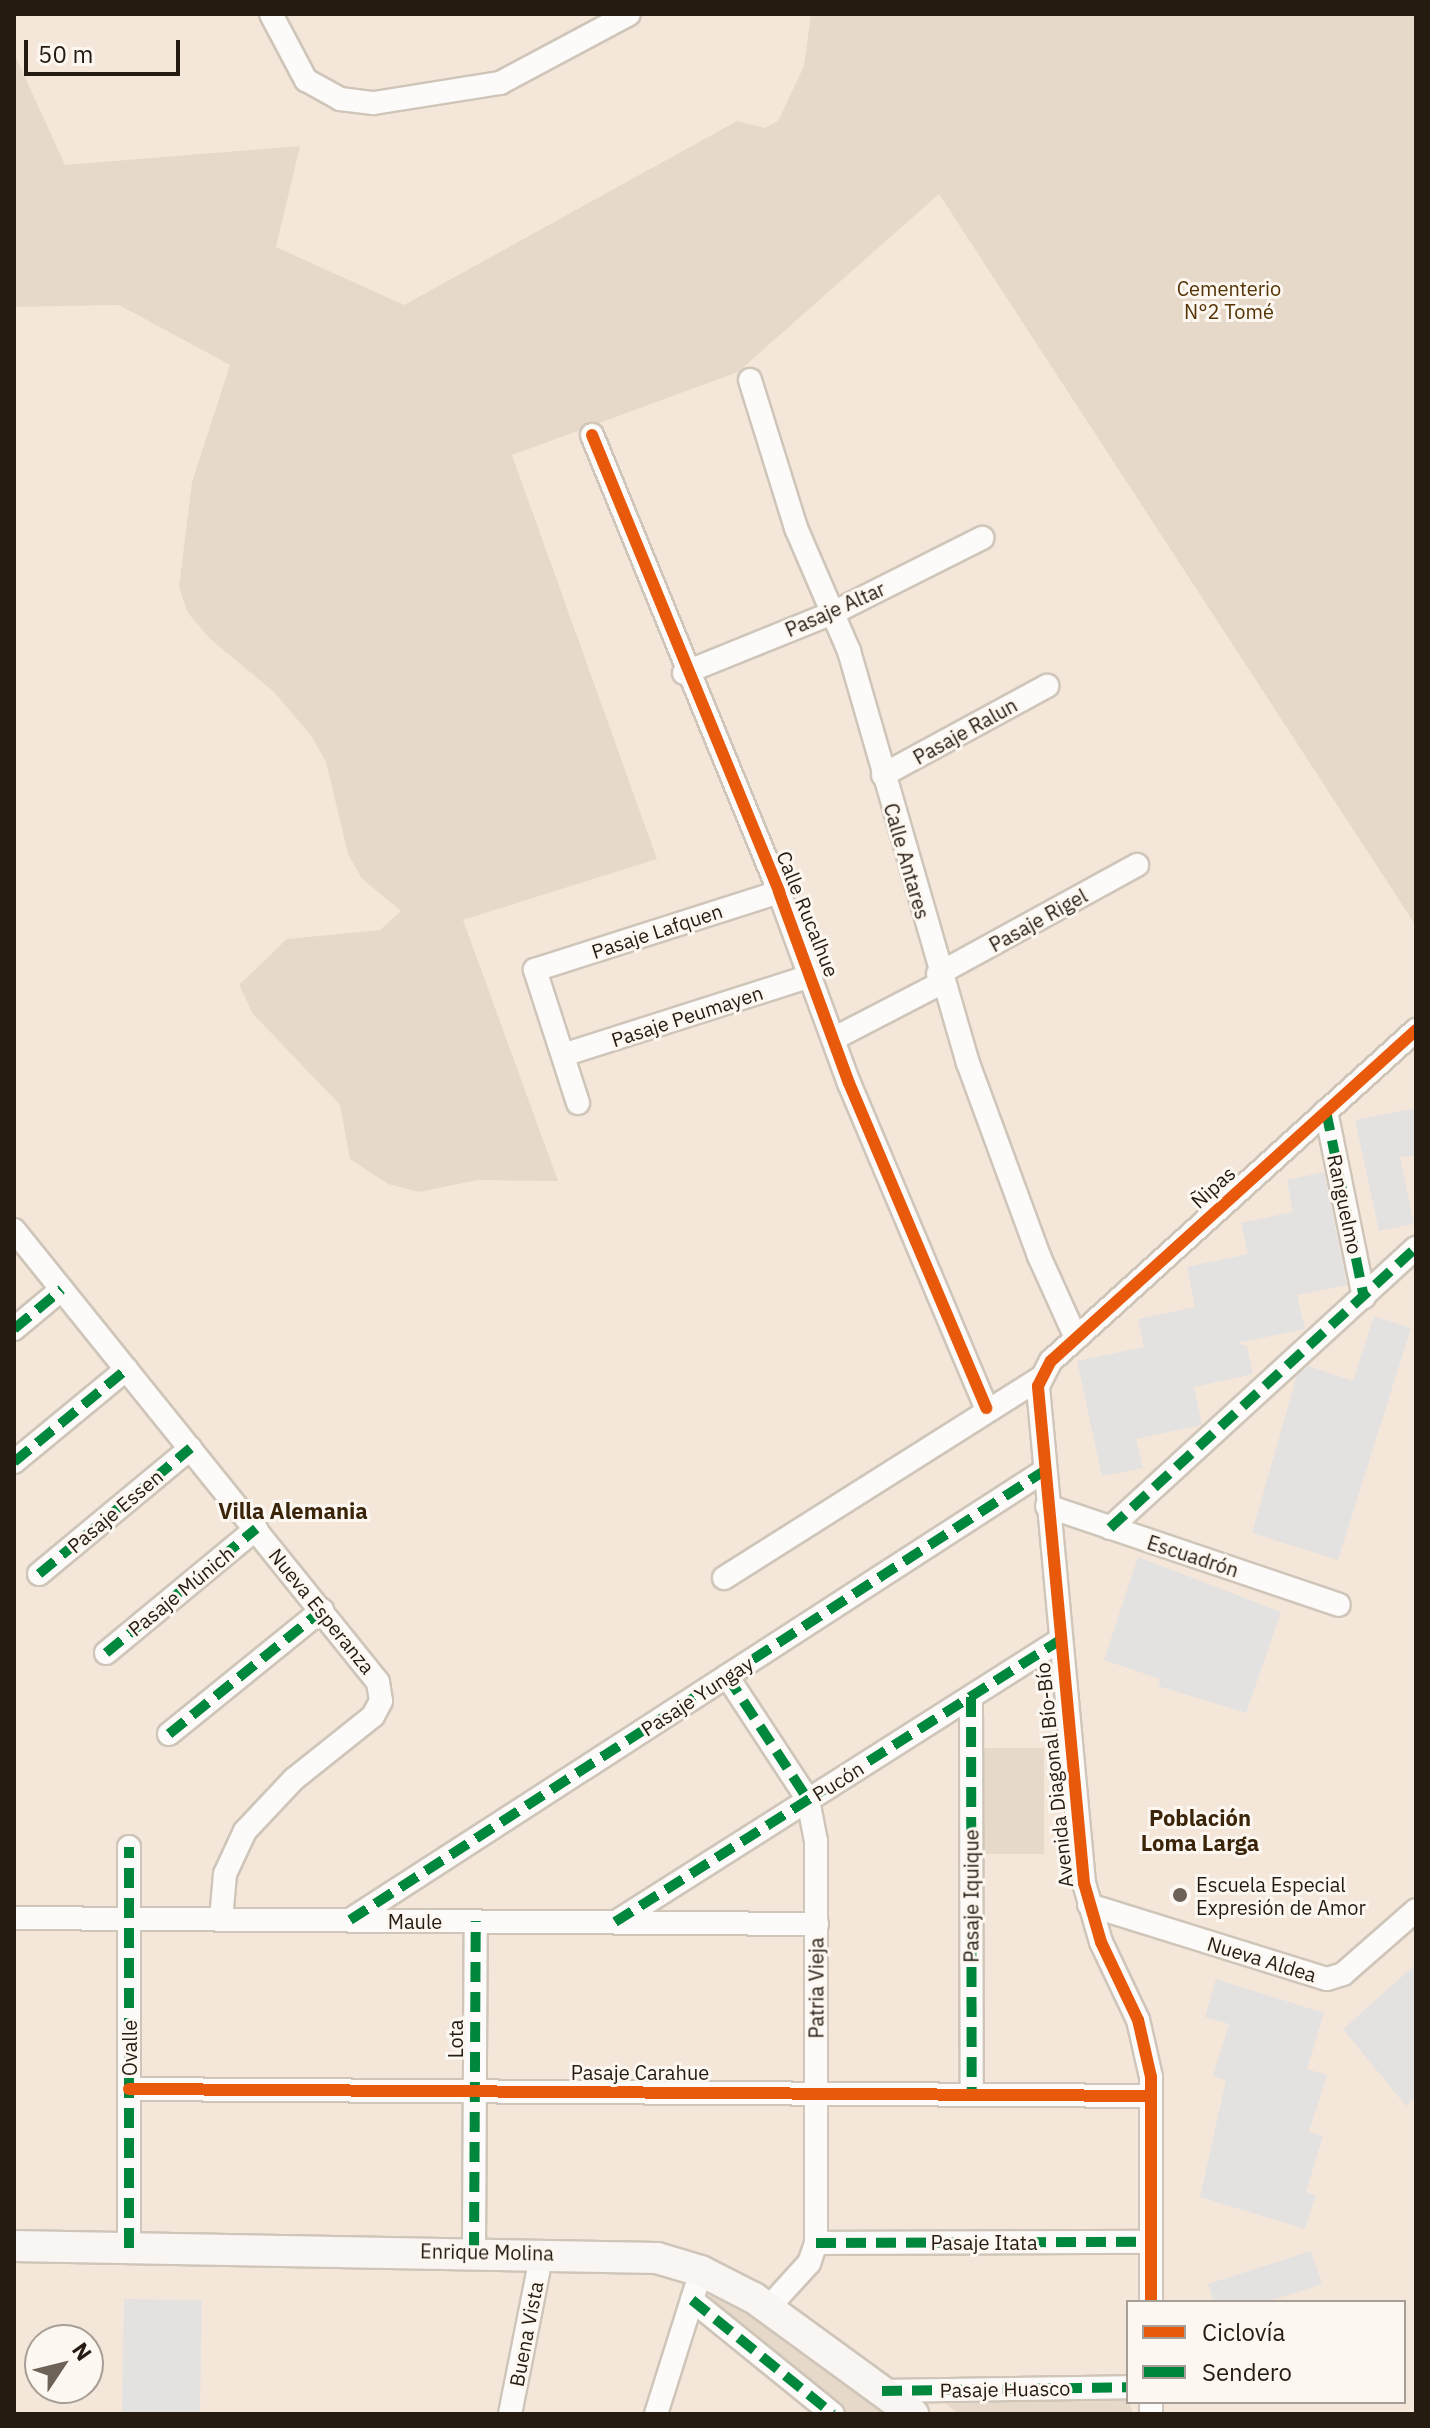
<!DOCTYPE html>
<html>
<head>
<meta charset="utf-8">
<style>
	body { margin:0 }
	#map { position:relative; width:1430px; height:2428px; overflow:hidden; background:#f4e7da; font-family:"IBM Plex Sans",sans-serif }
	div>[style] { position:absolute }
	.green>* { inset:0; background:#e7d9ca; transform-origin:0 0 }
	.building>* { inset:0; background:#e4e1e1; transform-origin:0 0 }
	.roads { filter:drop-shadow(2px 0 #cfc5b9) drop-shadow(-2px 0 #cfc5b9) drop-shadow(0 2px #cfc5b9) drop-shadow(0 -2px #cfc5b9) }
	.minor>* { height:22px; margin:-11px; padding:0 11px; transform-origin:11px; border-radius:11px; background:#fdfbf9 }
	.secondary>* { height:30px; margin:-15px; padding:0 15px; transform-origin:15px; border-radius:15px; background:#f9f5f2 }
	.quiet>* { height:10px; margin-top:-5px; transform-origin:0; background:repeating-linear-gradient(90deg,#00873e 0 20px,transparent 0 30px) }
	.cycleway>* { height:12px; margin:-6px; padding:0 6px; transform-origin:6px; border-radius:6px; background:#e8590c }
	.dots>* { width:22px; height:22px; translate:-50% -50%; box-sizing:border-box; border:4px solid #fdf7f1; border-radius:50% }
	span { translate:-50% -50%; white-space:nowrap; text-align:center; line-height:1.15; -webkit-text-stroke:6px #fdf7f1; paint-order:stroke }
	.park-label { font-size:20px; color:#553305 }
	.street-label { font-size:20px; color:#251b10 }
	.poi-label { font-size:20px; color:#251b10 }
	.left { translate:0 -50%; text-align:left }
	.neighbourhood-label { font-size:22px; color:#3a250b; font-weight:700 }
	.frame { position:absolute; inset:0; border:16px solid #251b10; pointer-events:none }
	.legend { position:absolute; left:1126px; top:2300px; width:280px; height:104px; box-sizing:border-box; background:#fdf7f1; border:2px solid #a79f97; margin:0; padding:10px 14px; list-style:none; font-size:24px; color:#251b10 }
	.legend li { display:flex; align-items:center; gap:16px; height:40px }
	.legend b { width:40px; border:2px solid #a79f97 }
	.north { position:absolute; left:24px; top:2324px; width:80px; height:80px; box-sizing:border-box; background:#fdf7f1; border:2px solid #a79f97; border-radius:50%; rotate:55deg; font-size:22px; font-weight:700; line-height:32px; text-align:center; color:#251b10 }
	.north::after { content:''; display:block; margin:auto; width:28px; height:36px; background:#6d6257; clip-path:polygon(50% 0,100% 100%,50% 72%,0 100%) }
	.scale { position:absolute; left:24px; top:40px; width:156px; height:36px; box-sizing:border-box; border:4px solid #251b10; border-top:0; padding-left:10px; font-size:24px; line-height:28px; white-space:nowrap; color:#251b10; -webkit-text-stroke:6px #fdf7f1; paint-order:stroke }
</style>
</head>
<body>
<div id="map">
	<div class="green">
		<i style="clip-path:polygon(811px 14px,1416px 14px,1416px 926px,939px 194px,738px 372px,512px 455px,657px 859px,463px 920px,558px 1181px,478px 1180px,419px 1192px,388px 1184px,350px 1159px,340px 1105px,253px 1014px,239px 985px,287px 939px,380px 930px,401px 911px,362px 879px,348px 854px,326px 762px,312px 737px,274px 692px,210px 639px,188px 613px,179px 587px,192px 482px,230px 365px,119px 305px,14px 307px,14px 53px,65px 165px,300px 146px,276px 247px,404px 305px,737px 121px,765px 128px,778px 121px,804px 66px)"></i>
		<i style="left:984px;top:1748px;width:60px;height:106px"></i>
		<i style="clip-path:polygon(715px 2289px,729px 2295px,891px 2414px,842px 2414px,706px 2305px)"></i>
		<i style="clip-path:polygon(1128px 2398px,1133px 2414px,958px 2414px,941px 2400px)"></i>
	</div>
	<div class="building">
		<i style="clip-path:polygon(1416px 1108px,1416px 1156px,1400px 1157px,1414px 1224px,1379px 1231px,1355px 1120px)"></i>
		<i style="clip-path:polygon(1324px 1172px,1347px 1285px,1297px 1295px,1305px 1329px,1237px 1343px,1247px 1346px,1253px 1374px,1194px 1387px,1202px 1425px,1136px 1439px,1143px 1468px,1102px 1476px,1077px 1361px,1144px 1347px,1138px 1319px,1195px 1307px,1187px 1267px,1248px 1254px,1241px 1223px,1293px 1212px,1287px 1180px)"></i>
		<i style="clip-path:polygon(1374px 1316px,1411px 1328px,1338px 1560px,1252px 1533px,1297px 1375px,1308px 1366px,1353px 1381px)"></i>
		<i style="clip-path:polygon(1138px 1557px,1281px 1612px,1246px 1713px,1158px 1686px,1160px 1679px,1104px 1660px)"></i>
		<i style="clip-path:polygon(1416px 1964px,1416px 2097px,1406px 2106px,1343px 2029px)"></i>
		<i style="clip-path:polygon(1216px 1979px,1324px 2013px,1307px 2069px,1327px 2075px,1309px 2132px,1323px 2136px,1306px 2192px,1316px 2195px,1305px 2229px,1200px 2197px,1226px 2080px,1213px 2076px,1229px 2024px,1205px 2017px)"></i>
		<i style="clip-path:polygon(1311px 2251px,1322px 2284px,1266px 2302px,1214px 2302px,1208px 2284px)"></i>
		<i style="left:124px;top:2299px;width:78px;height:115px;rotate:1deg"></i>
	</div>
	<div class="roads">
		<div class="minor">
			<i style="left:271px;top:14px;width:75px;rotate:62.1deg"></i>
			<i style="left:306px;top:80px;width:39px;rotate:29deg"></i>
			<i style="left:340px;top:99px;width:34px;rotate:7deg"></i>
			<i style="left:374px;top:103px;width:128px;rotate:-9deg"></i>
			<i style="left:500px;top:83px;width:146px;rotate:-28.1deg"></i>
			<i style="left:750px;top:380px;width:155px;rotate:72.7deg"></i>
			<i style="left:796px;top:528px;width:134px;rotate:66.7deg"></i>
			<i style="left:849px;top:651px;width:429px;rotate:73.9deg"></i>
			<i style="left:968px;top:1063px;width:206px;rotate:69.8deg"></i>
			<i style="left:1039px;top:1256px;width:90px;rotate:65.7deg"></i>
			<i style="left:592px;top:435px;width:494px;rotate:67.7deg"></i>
			<i style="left:779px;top:892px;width:203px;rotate:69.9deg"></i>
			<i style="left:849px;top:1083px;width:353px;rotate:67.1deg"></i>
			<i style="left:684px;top:673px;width:163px;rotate:-22deg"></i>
			<i style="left:835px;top:612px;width:165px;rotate:-26.7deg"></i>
			<i style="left:883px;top:775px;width:187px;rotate:-28.5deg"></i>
			<i style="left:938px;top:974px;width:227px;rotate:-28.7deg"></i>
			<i style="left:835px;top:1038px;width:119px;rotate:-27.4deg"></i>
			<i style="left:563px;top:1055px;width:260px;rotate:-17.7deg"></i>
			<i style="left:578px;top:1103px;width:140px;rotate:-107.9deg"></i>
			<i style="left:535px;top:970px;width:256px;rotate:-17.7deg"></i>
			<i style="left:1326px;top:1111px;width:190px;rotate:78.5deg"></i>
			<i style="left:14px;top:1230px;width:580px;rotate:51.16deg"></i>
			<i style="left:378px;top:1682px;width:19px;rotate:81deg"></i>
			<i style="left:381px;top:1701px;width:17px;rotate:118deg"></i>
			<i style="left:373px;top:1716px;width:101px;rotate:141.4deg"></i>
			<i style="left:294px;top:1779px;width:71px;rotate:133.3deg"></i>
			<i style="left:245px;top:1831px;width:47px;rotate:114.9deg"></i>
			<i style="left:225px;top:1874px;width:46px;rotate:95deg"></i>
			<i style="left:14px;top:1329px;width:62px;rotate:-39.8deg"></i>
			<i style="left:14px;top:1462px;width:146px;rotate:-39.5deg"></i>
			<i style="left:1047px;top:1506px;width:308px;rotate:18.7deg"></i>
			<i style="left:1110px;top:1528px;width:415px;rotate:-42.5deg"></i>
			<i style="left:39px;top:1574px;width:197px;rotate:-39.7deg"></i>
			<i style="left:724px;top:1578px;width:374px;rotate:-32.3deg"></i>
			<i style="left:106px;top:1653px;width:195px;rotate:-39.6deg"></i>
			<i style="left:727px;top:1676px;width:148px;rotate:56.8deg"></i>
			<i style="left:808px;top:1800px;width:42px;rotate:79deg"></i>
			<i style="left:816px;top:1841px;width:402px;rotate:90deg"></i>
			<i style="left:816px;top:2243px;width:21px;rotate:109deg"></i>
			<i style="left:809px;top:2263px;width:61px;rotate:132.3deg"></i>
			<i style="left:971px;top:1697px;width:398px;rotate:89.9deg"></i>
			<i style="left:169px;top:1734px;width:197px;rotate:-39deg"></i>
			<i style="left:1089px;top:1905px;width:249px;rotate:17.3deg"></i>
			<i style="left:1327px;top:1979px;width:17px;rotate:-17deg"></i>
			<i style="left:1343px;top:1974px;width:97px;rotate:-41.2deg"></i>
			<i style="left:14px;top:1918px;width:803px;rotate:0.43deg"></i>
			<i style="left:350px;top:1920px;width:827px;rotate:-32.9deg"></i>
			<i style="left:616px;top:1922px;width:526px;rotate:-32.42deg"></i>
			<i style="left:129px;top:2089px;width:1022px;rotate:0.39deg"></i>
			<i style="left:816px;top:2243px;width:335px;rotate:-0.2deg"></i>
			<i style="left:129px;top:2248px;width:401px;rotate:-90deg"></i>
			<i style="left:474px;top:2252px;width:331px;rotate:-89.7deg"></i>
			<i style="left:692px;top:2300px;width:181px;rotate:39deg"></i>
			<i style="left:1151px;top:2302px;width:225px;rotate:-90deg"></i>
			<i style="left:1151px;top:2077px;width:58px;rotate:-102.8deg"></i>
			<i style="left:1138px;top:2020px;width:86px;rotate:-115.4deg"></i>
			<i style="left:1101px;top:1942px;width:61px;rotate:-106.1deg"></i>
			<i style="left:1084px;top:1883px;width:499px;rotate:-95.3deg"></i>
			<i style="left:1038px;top:1386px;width:28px;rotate:-63deg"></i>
			<i style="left:1051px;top:1361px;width:493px;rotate:-42.2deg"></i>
			<i style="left:882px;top:2391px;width:246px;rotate:-0.9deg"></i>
			<i style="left:1151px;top:2402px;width:12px;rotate:90deg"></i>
			<i style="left:510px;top:2414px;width:164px;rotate:-78.8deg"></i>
			<i style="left:656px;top:2414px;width:133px;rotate:-72.5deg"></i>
		</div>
		<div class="secondary">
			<i style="left:14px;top:2246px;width:643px;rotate:1.07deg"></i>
			<i style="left:657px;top:2258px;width:46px;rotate:16.5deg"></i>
			<i style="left:701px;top:2271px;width:59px;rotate:27deg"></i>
			<i style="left:754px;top:2298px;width:197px;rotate:36.1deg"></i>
		</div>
	</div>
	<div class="quiet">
		<i style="left:1326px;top:1111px;width:190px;rotate:78.5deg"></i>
		<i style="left:14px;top:1329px;width:62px;rotate:-39.8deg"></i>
		<i style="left:14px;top:1462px;width:146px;rotate:-39.5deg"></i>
		<i style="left:1110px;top:1528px;width:415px;rotate:-42.5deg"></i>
		<i style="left:39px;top:1574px;width:197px;rotate:-39.7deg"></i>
		<i style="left:106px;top:1653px;width:195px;rotate:-39.6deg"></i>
		<i style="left:727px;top:1676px;width:148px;rotate:56.8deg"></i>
		<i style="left:971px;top:1697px;width:398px;rotate:89.9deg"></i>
		<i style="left:169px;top:1734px;width:197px;rotate:-39deg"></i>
		<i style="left:350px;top:1920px;width:827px;rotate:-32.9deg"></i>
		<i style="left:615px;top:1922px;width:527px;rotate:-32.36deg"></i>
		<i style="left:816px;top:2243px;width:335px;rotate:-0.2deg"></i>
		<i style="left:129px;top:2248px;width:401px;rotate:-90deg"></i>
		<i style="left:474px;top:2252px;width:331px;rotate:-89.7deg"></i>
		<i style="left:692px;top:2300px;width:181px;rotate:39deg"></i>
		<i style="left:882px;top:2391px;width:246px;rotate:-0.9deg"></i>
	</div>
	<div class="cycleway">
		<i style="left:592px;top:435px;width:494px;rotate:67.7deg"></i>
		<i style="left:779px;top:892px;width:203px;rotate:69.9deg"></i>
		<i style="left:849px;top:1083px;width:353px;rotate:67.1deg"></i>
		<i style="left:129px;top:2089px;width:1022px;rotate:0.39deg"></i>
		<i style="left:1151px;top:2302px;width:225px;rotate:-90deg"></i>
		<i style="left:1151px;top:2077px;width:58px;rotate:-102.8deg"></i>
		<i style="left:1138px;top:2020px;width:86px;rotate:-115.4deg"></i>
		<i style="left:1101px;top:1942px;width:61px;rotate:-106.1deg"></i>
		<i style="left:1084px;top:1883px;width:499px;rotate:-95.3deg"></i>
		<i style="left:1038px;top:1386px;width:28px;rotate:-63deg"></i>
		<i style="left:1051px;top:1361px;width:493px;rotate:-42.2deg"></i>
	</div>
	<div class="dots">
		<i style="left:1180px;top:1895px;background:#6d6257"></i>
	</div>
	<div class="park-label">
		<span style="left:1229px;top:300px">Cementerio<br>N°2 Tomé</span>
	</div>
	<div class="street-label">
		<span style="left:835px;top:609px;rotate:-24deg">Pasaje Altar</span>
		<span style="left:965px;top:731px;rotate:-29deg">Pasaje Ralun</span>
		<span style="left:907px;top:861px;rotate:74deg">Calle Antares</span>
		<span style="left:808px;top:914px;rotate:68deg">Calle Rucalhue</span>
		<span style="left:1038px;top:920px;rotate:-29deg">Pasaje Rigel</span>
		<span style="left:657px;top:931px;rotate:-18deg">Pasaje Lafquen</span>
		<span style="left:687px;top:1016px;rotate:-18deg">Pasaje Peumayen</span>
		<span style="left:1213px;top:1187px;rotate:-42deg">Ñipas</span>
		<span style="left:1345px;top:1204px;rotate:78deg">Ranguelmo</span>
		<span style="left:115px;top:1511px;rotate:-40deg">Pasaje Essen</span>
		<span style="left:1193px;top:1556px;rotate:18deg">Escuadrón</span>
		<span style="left:181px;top:1591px;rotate:-39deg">Pasaje Múnich</span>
		<span style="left:322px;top:1611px;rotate:51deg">Nueva Esperanza</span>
		<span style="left:697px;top:1696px;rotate:-33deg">Pasaje Yungay</span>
		<span style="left:1054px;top:1775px;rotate:-96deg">Avenida Diagonal Bío-Bío</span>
		<span style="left:838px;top:1781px;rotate:-32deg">Pucón</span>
		<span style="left:971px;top:1896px;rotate:-90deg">Pasaje Iquique</span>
		<span style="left:415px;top:1921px">Maule</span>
		<span style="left:1262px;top:1959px;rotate:17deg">Nueva Aldea</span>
		<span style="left:816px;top:1988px;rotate:-90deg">Patria Vieja</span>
		<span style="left:455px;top:2039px;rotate:-90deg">Lota</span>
		<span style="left:129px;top:2048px;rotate:-90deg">Ovalle</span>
		<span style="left:640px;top:2072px">Pasaje Carahue</span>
		<span style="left:984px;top:2242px">Pasaje Itata</span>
		<span style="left:487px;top:2252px;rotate:1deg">Enrique Molina</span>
		<span style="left:526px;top:2334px;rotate:-79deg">Buena Vista</span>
		<span style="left:1005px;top:2389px;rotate:-1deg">Pasaje Huasco</span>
	</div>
	<div class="poi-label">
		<span class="left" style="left:1196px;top:1896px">Escuela Especial<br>Expresión de Amor</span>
	</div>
	<div class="neighbourhood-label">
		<span style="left:293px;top:1511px">Villa Alemania</span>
		<span style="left:1200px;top:1830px">Población<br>Loma Larga</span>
	</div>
	<div class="frame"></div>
	<ul class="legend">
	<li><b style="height:10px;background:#e8590c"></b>Ciclovía</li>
	<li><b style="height:10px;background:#00873e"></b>Sendero</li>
	</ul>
	<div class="north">N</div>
	<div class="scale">50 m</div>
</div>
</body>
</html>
